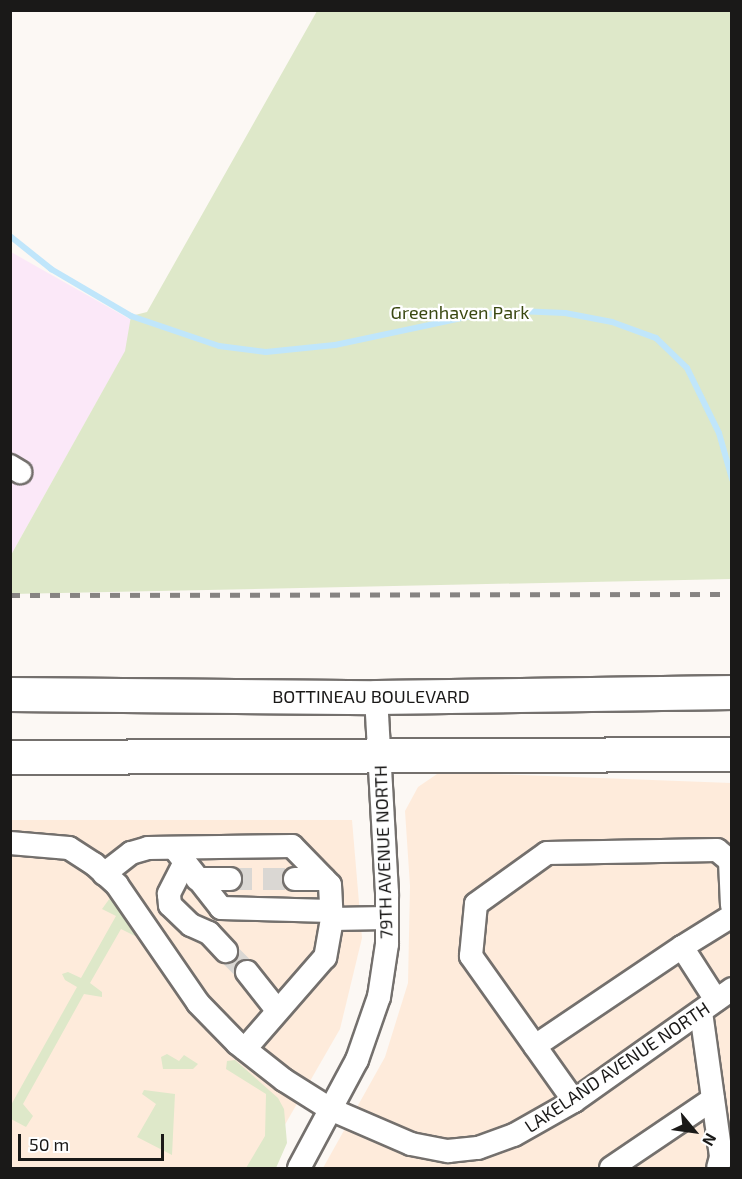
<!DOCTYPE html>
<html>
<head>
<meta charset="utf-8">
<style>
	body { margin:0 }
	#map { position:relative; width:742px; height:1179px; overflow:hidden; background:#fcf8f4; font-family:"Exo 2",sans-serif }
	div>[style] { position:absolute }
	.commercial>* { inset:0; background:#feebdb }
	.industrial>* { inset:0; background:#fbe8f8 }
	.green>* { inset:0; background:#dee8c9 }
	.stream>* { height:6px; margin:-3px; padding:0 3px; transform-origin:3px; border-radius:3px; background:#c0e6fb }
	.minor-tunnel>* { height:22px; margin-top:-11px; transform-origin:0; background:repeating-linear-gradient(90deg,#dad7d3 0 22px,transparent 0 33px) }
	.roads { filter:drop-shadow(2px 0 #74706d) drop-shadow(-2px 0 #74706d) drop-shadow(0 2px #74706d) drop-shadow(0 -2px #74706d) }
	.minor>* { height:22px; margin:-11px; padding:0 11px; transform-origin:11px; border-radius:11px; background:#fff }
	.highway>* { height:33px; margin:-16.5px; padding:0 16.5px; transform-origin:16.5px; border-radius:16.5px; background:#fff }
	.rail>* { height:4.5px; margin-top:-2.25px; transform-origin:0; background:repeating-linear-gradient(90deg,#878482 0 10px,transparent 0 20px) }
	span { translate:-50% -50%; white-space:nowrap; text-align:center; line-height:1.15; -webkit-text-stroke:4.5px #fff; paint-order:stroke }
	.park-label { font-size:18px; color:#3a4811 }
	.street-label { font-size:18px; color:#1a1918 }
	.frame { position:absolute; inset:0; border:12px solid #1a1918; pointer-events:none }
	.north { position:absolute; left:664px; top:1101px; width:60px; height:60px; -webkit-text-stroke:4px #fff; paint-order:stroke; rotate:119deg; font-size:16px; font-weight:700; line-height:24px; text-align:center; color:#1a1918 }
	.north::after { content:''; display:block; margin:auto; width:21px; height:27px; background:#1a1918; clip-path:polygon(50% 0,100% 100%,50% 72%,0 100%) }
	.scale { position:absolute; left:18px; top:1134px; width:146px; height:27px; box-sizing:border-box; border:3px solid #1a1918; border-top:0; padding-left:8px; font-size:18px; line-height:21px; white-space:nowrap; color:#1a1918; -webkit-text-stroke:4px #fff; paint-order:stroke }
</style>
</head>
<body>
<div id="map">
	<div class="commercial">
		<i style="clip-path:polygon(440px 772px,731px 783px,731px 1168px,323px 1168px,385px 1057px,408px 983px,410px 886px,405px 811px,418px 787px)"></i>
		<i style="clip-path:polygon(10px 820px,352px 820px,362px 938px,340px 1029px,260px 1168px,11px 1168px)"></i>
	</div>
	<div class="industrial">
		<i style="clip-path:polygon(11px 252px,140px 325px,11px 555px)"></i>
	</div>
	<div class="green">
		<i style="clip-path:polygon(317px 11px,731px 11px,731px 579px,11px 594px,11px 555px,125px 351px,131px 316px,147px 312px)"></i>
		<i style="clip-path:polygon(110px 898px,119px 903px,137px 930px,135px 936px,121px 929px,90px 983px,102px 992px,102px 997px,84px 994px,23px 1104px,33px 1116px,26px 1127px,11px 1119px,11px 1105px,77px 987px,65px 980px,62px 974px,68px 972px,81px 978px,116px 916px,102px 909px)"></i>
		<i style="clip-path:polygon(167px 1054px,179px 1061px,184px 1055px,198px 1064px,193px 1069px,163px 1069px,161px 1057px)"></i>
		<i style="clip-path:polygon(235px 1060px,278px 1098px,284px 1109px,287px 1143px,276px 1168px,246px 1168px,265px 1136px,266px 1094px,226px 1069px,227px 1061px)"></i>
		<i style="clip-path:polygon(144px 1090px,175px 1094px,172px 1155px,137px 1137px,156px 1104px,142px 1094px)"></i>
	</div>
	<div class="stream">
		<i style="left:10px;top:236px;width:53px;rotate:38.8deg"></i>
		<i style="left:51px;top:269px;width:93px;rotate:30.4deg"></i>
		<i style="left:131px;top:316px;width:93px;rotate:18.8deg"></i>
		<i style="left:219px;top:346px;width:47px;rotate:7.3deg"></i>
		<i style="left:266px;top:352px;width:69px;rotate:-5.8deg"></i>
		<i style="left:335px;top:345px;width:140px;rotate:-12deg"></i>
		<i style="left:472px;top:316px;width:46px;rotate:-6.2deg"></i>
		<i style="left:518px;top:311px;width:47px;rotate:2.4deg"></i>
		<i style="left:565px;top:313px;width:48px;rotate:10.8deg"></i>
		<i style="left:612px;top:322px;width:47px;rotate:20deg"></i>
		<i style="left:656px;top:338px;width:43px;rotate:44.1deg"></i>
		<i style="left:687px;top:368px;width:72px;rotate:63.8deg"></i>
		<i style="left:719px;top:433px;width:48px;rotate:74.2deg"></i>
	</div>
	<div class="minor-tunnel">
		<i style="left:230px;top:879px;width:65px"></i>
		<i style="left:226px;top:951px;width:30px;rotate:45deg"></i>
	</div>
	<div class="roads">
		<div class="minor">
			<i style="left:10px;top:466px;width:12px;rotate:31deg"></i>
			<i style="left:10px;top:843px;width:59px;rotate:4.8deg"></i>
			<i style="left:69px;top:848px;width:30px;rotate:33deg"></i>
			<i style="left:94px;top:864px;width:31px;rotate:42deg"></i>
			<i style="left:117px;top:885px;width:143px;rotate:55.5deg"></i>
			<i style="left:198px;top:1003px;width:56px;rotate:45.7deg"></i>
			<i style="left:237px;top:1043px;width:60px;rotate:38.2deg"></i>
			<i style="left:284px;top:1080px;width:54px;rotate:32.2deg"></i>
			<i style="left:330px;top:1109px;width:88px;rotate:23.4deg"></i>
			<i style="left:411px;top:1144px;width:38px;rotate:11deg"></i>
			<i style="left:448px;top:1151px;width:30px;rotate:-6deg"></i>
			<i style="left:478px;top:1148px;width:38px;rotate:-20deg"></i>
			<i style="left:514px;top:1135px;width:69px;rotate:-29.5deg"></i>
			<i style="left:574px;top:1101px;width:194px;rotate:-35.3deg"></i>
			<i style="left:174px;top:848px;width:76px;rotate:51.9deg"></i>
			<i style="left:221px;top:908px;width:110px;rotate:1.6deg"></i>
			<i style="left:185px;top:862px;width:36px;rotate:117deg"></i>
			<i style="left:169px;top:894px;width:11px;rotate:85deg"></i>
			<i style="left:170px;top:905px;width:29px;rotate:44deg"></i>
			<i style="left:191px;top:925px;width:20px;rotate:24deg"></i>
			<i style="left:209px;top:933px;width:25px;rotate:47deg"></i>
			<i style="left:104px;top:874px;width:34px;rotate:-38deg"></i>
			<i style="left:131px;top:853px;width:18px;rotate:-16deg"></i>
			<i style="left:148px;top:848px;width:144px;rotate:-0.8deg"></i>
			<i style="left:292px;top:846px;width:54px;rotate:45.7deg"></i>
			<i style="left:330px;top:885px;width:34px;rotate:87deg"></i>
			<i style="left:332px;top:919px;width:39px;rotate:100deg"></i>
			<i style="left:325px;top:957px;width:122px;rotate:131deg"></i>
			<i style="left:197px;top:879px;width:33px"></i>
			<i style="left:295px;top:879px;width:29px"></i>
			<i style="left:332px;top:919px;width:55px;rotate:-1deg"></i>
			<i style="left:247px;top:972px;width:48px;rotate:51.7deg"></i>
			<i style="left:716px;top:1000px;width:63px;rotate:-122.7deg"></i>
			<i style="left:682px;top:947px;width:59px;rotate:-31.8deg"></i>
			<i style="left:701px;top:1012px;width:146px;rotate:82.1deg"></i>
			<i style="left:721px;top:1157px;width:11px;rotate:105deg"></i>
			<i style="left:535px;top:1046px;width:177px;rotate:-34deg"></i>
			<i style="left:574px;top:1101px;width:178px;rotate:-125.4deg"></i>
			<i style="left:471px;top:956px;width:52px;rotate:-84.5deg"></i>
			<i style="left:476px;top:904px;width:87px;rotate:-35.7deg"></i>
			<i style="left:547px;top:853px;width:170px;rotate:-1deg"></i>
			<i style="left:717px;top:850px;width:17px;rotate:40deg"></i>
			<i style="left:730px;top:861px;width:44px;rotate:87.4deg"></i>
			<i style="left:299px;top:1168px;width:123px;rotate:-61.8deg"></i>
			<i style="left:357px;top:1060px;width:67px;rotate:-70.8deg"></i>
			<i style="left:379px;top:997px;width:54px;rotate:-81.4deg"></i>
			<i style="left:387px;top:944px;width:51px;rotate:-90deg"></i>
			<i style="left:387px;top:893px;width:196px;rotate:-93.2deg"></i>
			<i style="left:611px;top:1168px;width:123px;rotate:-34.1deg"></i>
		</div>
		<div class="highway">
			<i style="left:10px;top:694px;width:366px;rotate:0.5deg"></i>
			<i style="left:376px;top:697px;width:356px;rotate:-0.8deg"></i>
			<i style="left:10px;top:757px;width:722px;rotate:-0.24deg"></i>
		</div>
	</div>
	<div class="rail">
		<i style="left:10px;top:595px;width:722px;rotate:-0.08deg"></i>
	</div>
	<div class="park-label">
		<span style="left:460px;top:312px">Greenhaven Park</span>
	</div>
	<div class="street-label">
		<span style="left:371px;top:696px">BOTTINEAU BOULEVARD</span>
		<span style="left:383px;top:852px;rotate:-92deg">79TH AVENUE NORTH</span>
		<span style="left:617px;top:1067px;rotate:-34deg">LAKELAND AVENUE NORTH</span>
	</div>
	<div class="frame"></div>
	<div class="north">N</div>
	<div class="scale">50 m</div>
</div>
</body>
</html>
